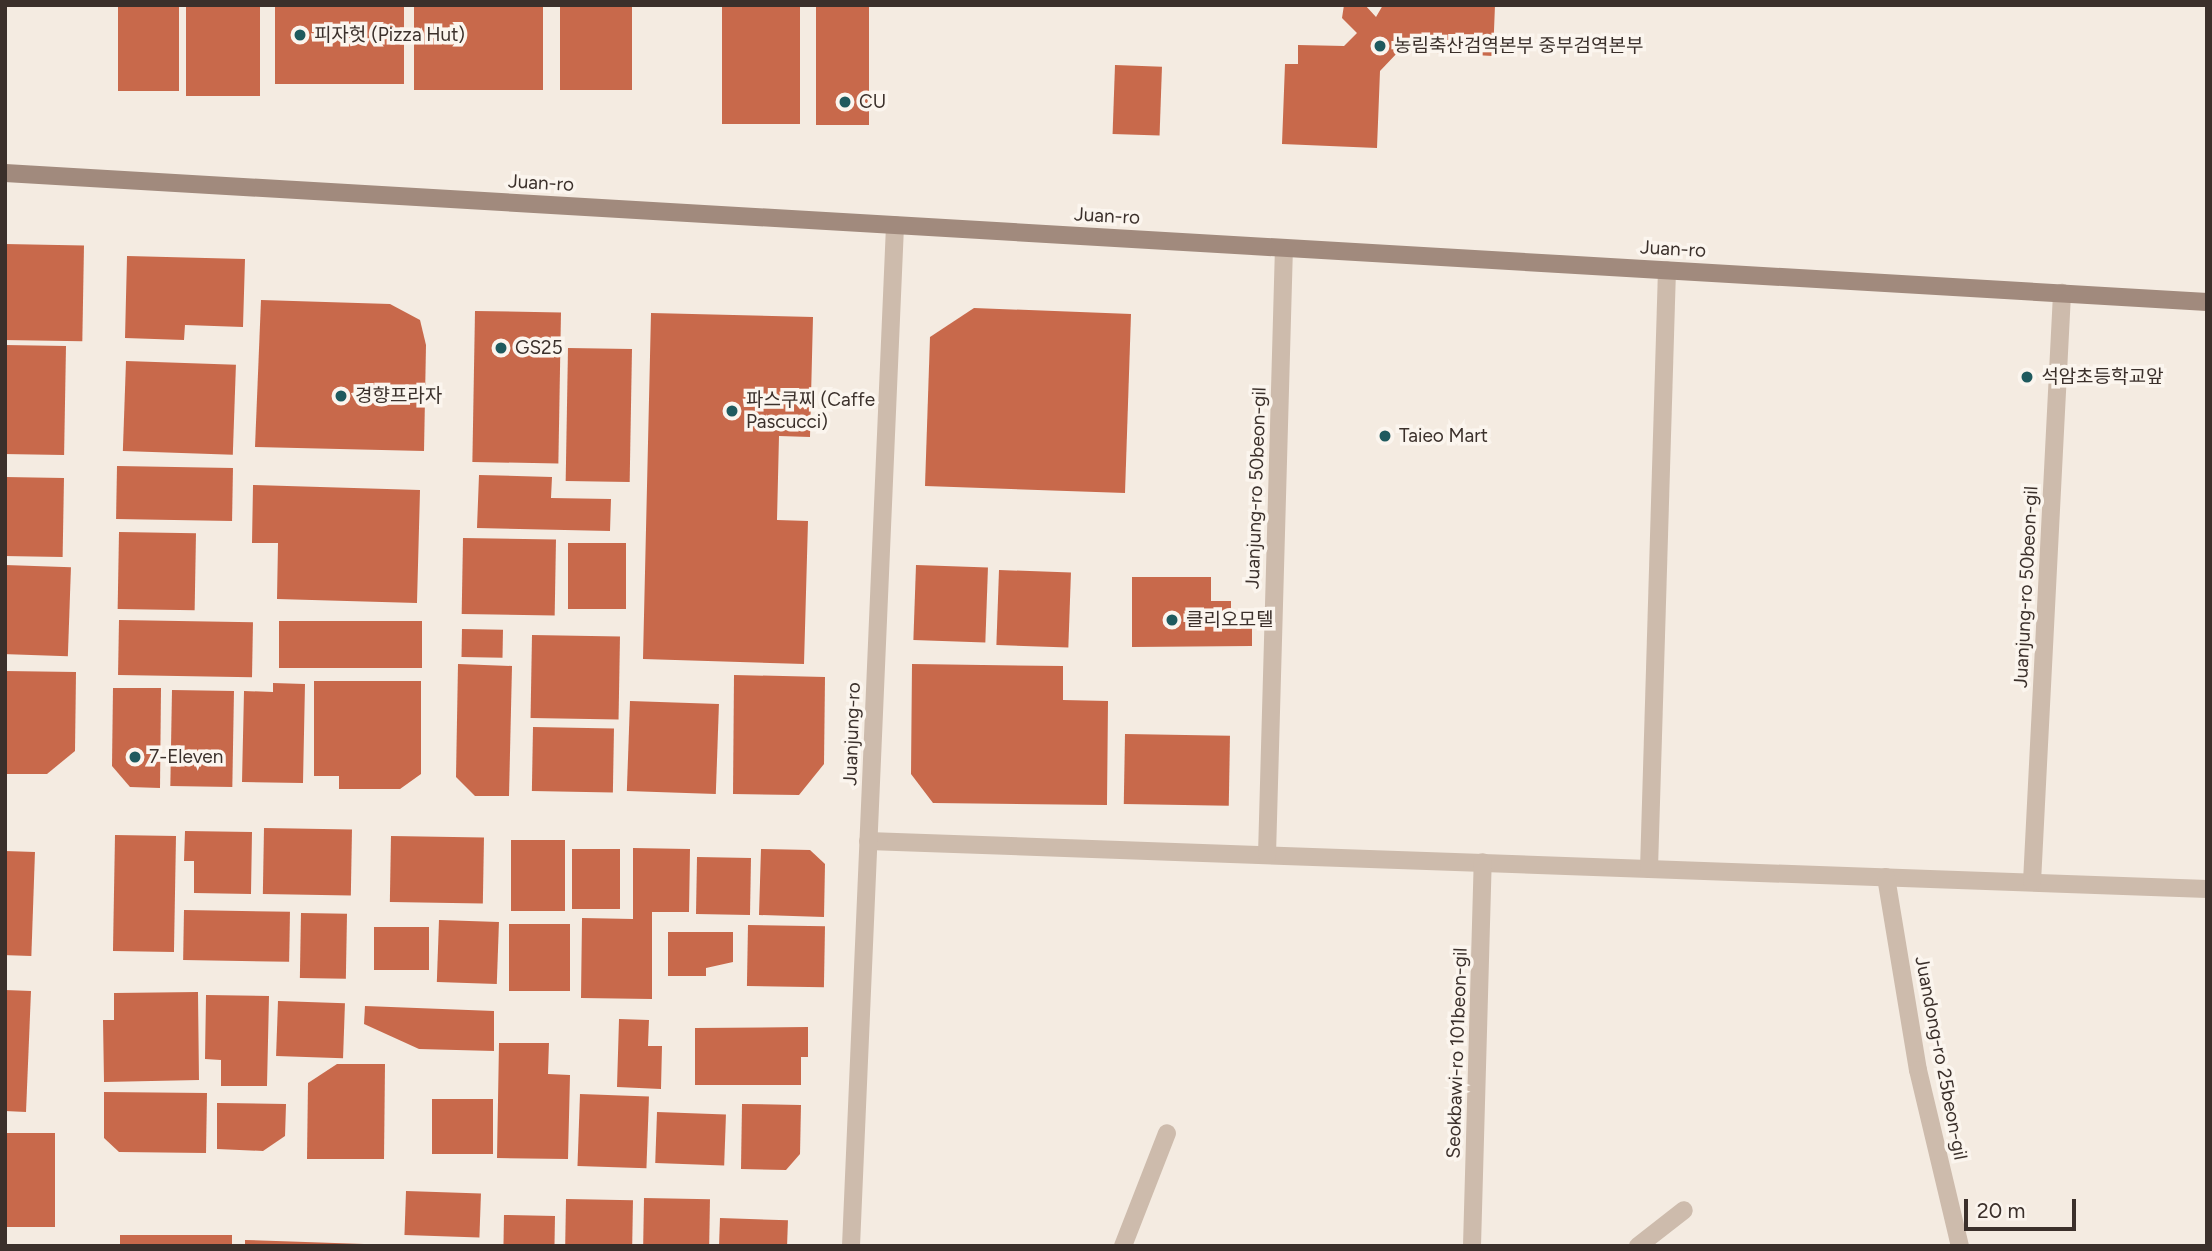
<!DOCTYPE html>
<html>
<head>
<meta charset="utf-8">
<style>
	body { margin:0 }
	#map { position:relative; width:2212px; height:1251px; overflow:hidden; background:#f4ebe1; font-family:Figtree,"Noto Sans KR",sans-serif }
	div>[style] { position:absolute }
	.building>* { inset:0; background:#c8694b; transform-origin:0 0 }
	.minor>* { height:18px; margin:-9px; padding:0 9px; transform-origin:9px; border-radius:9px; background:#cdbbac }
	.tertiary>* { height:18px; margin:-9px; padding:0 9px; transform-origin:9px; border-radius:9px; background:#cdbbac }
	.secondary>* { height:18px; margin:-9px; padding:0 9px; transform-origin:9px; border-radius:9px; background:#a18a7d }
	.dots>* { width:19px; height:19px; translate:-50% -50%; box-sizing:border-box; border:4px solid #fbf5ee; border-radius:50% }
	span { translate:-50% -50%; white-space:nowrap; text-align:center; line-height:1.15; -webkit-text-stroke:7px #fbf5ee; paint-order:stroke }
	.poi-label { font-size:19px; color:#3b302b }
	.left { translate:0 -50%; text-align:left }
	.street-label { font-size:19px; color:#3b302b }
	.frame { position:absolute; inset:0; border:7px solid #3b302b; pointer-events:none }
	.scale { position:absolute; left:1964px; top:1199px; width:112px; height:32px; box-sizing:border-box; border:4px solid #3b302b; border-top:0; padding-left:9px; font-size:21px; line-height:24px; white-space:nowrap; color:#3b302b; -webkit-text-stroke:5px #fbf5ee; paint-order:stroke }
</style>
</head>
<body>
<div id="map">
	<div class="building">
		<i style="left:118px;top:5px;width:61px;height:86px"></i>
		<i style="left:186px;top:5px;width:74px;height:91px"></i>
		<i style="left:275px;top:5px;width:129px;height:79px"></i>
		<i style="left:414px;top:5px;width:129px;height:85px"></i>
		<i style="left:560px;top:5px;width:72px;height:85px"></i>
		<i style="left:722px;top:5px;width:78px;height:119px"></i>
		<i style="left:816px;top:5px;width:53px;height:120px"></i>
		<i style="clip-path:polygon(1344px 5px,1365px 5px,1376px 17px,1383px 5px,1495px 5px,1493px 56px,1399px 51px,1380px 71px,1377px 148px,1282px 144px,1285px 64px,1298px 64px,1298px 45px,1344px 46px,1357px 33px,1342px 18px)"></i>
		<i style="left:1115px;top:65px;width:47px;height:69px;rotate:2deg"></i>
		<i style="left:5px;top:244px;width:79px;height:96px;rotate:1deg"></i>
		<i style="clip-path:polygon(127px 256px,245px 259px,243px 327px,185px 325px,184px 340px,125px 338px)"></i>
		<i style="clip-path:polygon(261px 300px,390px 304px,420px 320px,426px 345px,424px 451px,255px 447px)"></i>
		<i style="clip-path:polygon(974px 308px,1131px 314px,1125px 493px,925px 486px,930px 337px)"></i>
		<i style="left:475px;top:311px;width:86px;height:151px;rotate:1deg"></i>
		<i style="clip-path:polygon(651px 313px,813px 317px,810px 437px,779px 436px,777px 520px,808px 521px,804px 664px,643px 659px)"></i>
		<i style="left:5px;top:345px;width:61px;height:109px;rotate:1deg"></i>
		<i style="left:568px;top:348px;width:64px;height:133px;rotate:1deg"></i>
		<i style="left:126px;top:361px;width:110px;height:90px;rotate:2deg"></i>
		<i style="left:117px;top:466px;width:116px;height:53px;rotate:1deg"></i>
		<i style="clip-path:polygon(479px 475px,552px 477px,551px 498px,611px 499px,610px 531px,477px 528px)"></i>
		<i style="left:5px;top:477px;width:59px;height:79px;rotate:1deg"></i>
		<i style="clip-path:polygon(253px 485px,420px 490px,417px 603px,277px 599px,278px 543px,252px 543px)"></i>
		<i style="left:119px;top:532px;width:77px;height:77px;rotate:1deg"></i>
		<i style="left:463px;top:538px;width:93px;height:76px;rotate:1deg"></i>
		<i style="left:568px;top:543px;width:58px;height:66px"></i>
		<i style="left:5px;top:565px;width:66px;height:89px;rotate:2deg"></i>
		<i style="left:916px;top:565px;width:72px;height:75px;rotate:2deg"></i>
		<i style="left:999px;top:570px;width:72px;height:75px;rotate:2deg"></i>
		<i style="clip-path:polygon(1132px 577px,1211px 577px,1211px 601px,1231px 601px,1231px 616px,1252px 616px,1252px 646px,1132px 647px)"></i>
		<i style="left:119px;top:620px;width:134px;height:55px;rotate:1deg"></i>
		<i style="left:279px;top:621px;width:143px;height:47px"></i>
		<i style="left:462px;top:629px;width:41px;height:28px;rotate:1deg"></i>
		<i style="left:532px;top:635px;width:88px;height:83px;rotate:1deg"></i>
		<i style="clip-path:polygon(458px 664px,512px 666px,509px 796px,475px 796px,456px 777px)"></i>
		<i style="clip-path:polygon(912px 664px,1063px 666px,1063px 700px,1108px 701px,1107px 805px,933px 803px,911px 774px)"></i>
		<i style="clip-path:polygon(5px 671px,76px 672px,75px 751px,47px 774px,5px 774px)"></i>
		<i style="clip-path:polygon(734px 675px,825px 677px,824px 764px,799px 795px,733px 794px)"></i>
		<i style="clip-path:polygon(314px 681px,421px 681px,421px 774px,400px 789px,339px 789px,339px 776px,314px 776px)"></i>
		<i style="clip-path:polygon(273px 683px,305px 684px,303px 783px,242px 782px,244px 691px,273px 692px)"></i>
		<i style="clip-path:polygon(113px 688px,161px 688px,160px 788px,130px 787px,112px 766px)"></i>
		<i style="left:172px;top:690px;width:62px;height:96px;rotate:1deg"></i>
		<i style="left:630px;top:701px;width:89px;height:90px;rotate:2deg"></i>
		<i style="left:533px;top:727px;width:81px;height:64px;rotate:1deg"></i>
		<i style="left:1125px;top:734px;width:105px;height:70px;rotate:1deg"></i>
		<i style="left:264px;top:828px;width:88px;height:66px;rotate:1deg"></i>
		<i style="clip-path:polygon(185px 831px,252px 832px,251px 894px,194px 893px,194px 861px,184px 861px)"></i>
		<i style="left:115px;top:835px;width:61px;height:116px;rotate:1deg"></i>
		<i style="left:391px;top:836px;width:93px;height:66px;rotate:1deg"></i>
		<i style="left:511px;top:840px;width:54px;height:71px"></i>
		<i style="clip-path:polygon(633px 848px,690px 849px,689px 912px,652px 912px,652px 999px,581px 998px,582px 918px,633px 919px)"></i>
		<i style="left:572px;top:849px;width:48px;height:60px"></i>
		<i style="clip-path:polygon(761px 849px,810px 850px,825px 864px,824px 917px,759px 915px)"></i>
		<i style="left:5px;top:851px;width:30px;height:104px;rotate:2deg"></i>
		<i style="left:697px;top:857px;width:54px;height:57px;rotate:1deg"></i>
		<i style="left:184px;top:910px;width:106px;height:50px;rotate:1deg"></i>
		<i style="left:301px;top:913px;width:46px;height:65px;rotate:1deg"></i>
		<i style="left:439px;top:920px;width:60px;height:62px;rotate:2deg"></i>
		<i style="left:509px;top:924px;width:61px;height:67px"></i>
		<i style="left:748px;top:925px;width:77px;height:61px;rotate:1deg"></i>
		<i style="left:374px;top:927px;width:55px;height:43px"></i>
		<i style="clip-path:polygon(668px 932px,733px 932px,733px 962px,706px 968px,706px 976px,668px 976px)"></i>
		<i style="clip-path:polygon(5px 990px,31px 991px,26px 1112px,5px 1111px)"></i>
		<i style="clip-path:polygon(198px 992px,199px 1080px,104px 1082px,103px 1020px,114px 1020px,114px 993px)"></i>
		<i style="clip-path:polygon(206px 995px,269px 996px,267px 1086px,221px 1086px,221px 1060px,205px 1059px)"></i>
		<i style="left:278px;top:1001px;width:67px;height:55px;rotate:2deg"></i>
		<i style="clip-path:polygon(365px 1006px,494px 1011px,494px 1051px,419px 1049px,364px 1024px)"></i>
		<i style="clip-path:polygon(619px 1019px,649px 1020px,648px 1046px,662px 1046px,661px 1089px,617px 1087px)"></i>
		<i style="clip-path:polygon(808px 1027px,808px 1057px,801px 1057px,801px 1085px,695px 1085px,695px 1028px)"></i>
		<i style="clip-path:polygon(499px 1043px,549px 1043px,548px 1074px,570px 1075px,568px 1159px,497px 1158px)"></i>
		<i style="clip-path:polygon(337px 1064px,385px 1064px,384px 1159px,307px 1159px,308px 1083px)"></i>
		<i style="clip-path:polygon(104px 1092px,207px 1093px,206px 1153px,119px 1152px,104px 1138px)"></i>
		<i style="left:580px;top:1094px;width:69px;height:72px;rotate:2deg"></i>
		<i style="left:432px;top:1099px;width:61px;height:55px"></i>
		<i style="clip-path:polygon(217px 1103px,286px 1104px,285px 1136px,263px 1151px,217px 1149px)"></i>
		<i style="clip-path:polygon(742px 1104px,801px 1105px,800px 1154px,786px 1170px,741px 1169px)"></i>
		<i style="left:657px;top:1112px;width:69px;height:51px;rotate:2deg"></i>
		<i style="left:5px;top:1133px;width:50px;height:94px"></i>
		<i style="left:406px;top:1191px;width:75px;height:44px;rotate:2deg"></i>
		<i style="left:644px;top:1198px;width:66px;height:48px;rotate:1deg"></i>
		<i style="left:566px;top:1199px;width:67px;height:47px;rotate:1deg"></i>
		<i style="left:504px;top:1215px;width:51px;height:31px;rotate:1deg"></i>
		<i style="left:720px;top:1218px;width:68px;height:28px;rotate:2deg"></i>
		<i style="left:120px;top:1235px;width:112px;height:11px"></i>
		<i style="clip-path:polygon(245px 1240px,364px 1244px,364px 1246px,245px 1246px)"></i>
	</div>
	<div class="minor">
		<i style="left:868px;top:841px;width:1340px;rotate:2.05deg"></i>
		<i style="left:1267px;top:855px;width:607px;rotate:-88.4deg"></i>
		<i style="left:1649px;top:869px;width:599px;rotate:-88.28deg"></i>
		<i style="left:1886px;top:877px;width:196px;rotate:80.6deg"></i>
		<i style="left:1918px;top:1070px;width:181px;rotate:76.6deg"></i>
		<i style="left:2032px;top:882px;width:590px;rotate:-87.08deg"></i>
		<i style="left:1123px;top:1246px;width:121px;rotate:-68.7deg"></i>
		<i style="left:1472px;top:1246px;width:384px;rotate:-88.4deg"></i>
		<i style="left:1638px;top:1246px;width:58px;rotate:-38deg"></i>
	</div>
	<div class="tertiary">
		<i style="left:851px;top:1246px;width:1022px;rotate:-87.53deg"></i>
	</div>
	<div class="secondary">
		<i style="left:5px;top:173px;width:2206px;rotate:3.35deg"></i>
	</div>
	<div class="dots">
		<i style="left:300px;top:35px;background:#1f5a5e"></i>
		<i style="left:1380px;top:46px;background:#1f5a5e"></i>
		<i style="left:845px;top:102px;background:#1f5a5e"></i>
		<i style="left:501px;top:348px;background:#1f5a5e"></i>
		<i style="left:2027px;top:377px;background:#1f5a5e"></i>
		<i style="left:341px;top:396px;background:#1f5a5e"></i>
		<i style="left:732px;top:411px;background:#1f5a5e"></i>
		<i style="left:1385px;top:436px;background:#1f5a5e"></i>
		<i style="left:1172px;top:620px;background:#1f5a5e"></i>
		<i style="left:135px;top:757px;background:#1f5a5e"></i>
	</div>
	<div class="poi-label">
		<span class="left" style="left:314px;top:35px">피자헛 (Pizza Hut)</span>
		<span class="left" style="left:1394px;top:46px">농림축산검역본부 중부검역본부</span>
		<span class="left" style="left:859px;top:102px">CU</span>
		<span class="left" style="left:515px;top:348px">GS25</span>
		<span class="left" style="left:2041px;top:377px">석암초등학교앞</span>
		<span class="left" style="left:355px;top:396px">경향프라자</span>
		<span class="left" style="left:746px;top:411px">파스쿠찌 (Caffe<br>Pascucci)</span>
		<span class="left" style="left:1399px;top:436px">Taieo Mart</span>
		<span class="left" style="left:1186px;top:620px">클리오모텔</span>
		<span class="left" style="left:149px;top:757px">7-Eleven</span>
	</div>
	<div class="street-label">
		<span style="left:541px;top:183px;rotate:3deg">Juan-ro</span>
		<span style="left:1107px;top:216px;rotate:3deg">Juan-ro</span>
		<span style="left:1673px;top:249px;rotate:3deg">Juan-ro</span>
		<span style="left:1256px;top:488px;rotate:-88deg">Juanjung-ro 50beon-gil</span>
		<span style="left:2026px;top:587px;rotate:-87deg">Juanjung-ro 50beon-gil</span>
		<span style="left:852px;top:734px;rotate:-88deg">Juanjung-ro</span>
		<span style="left:1457px;top:1053px;rotate:-88deg">Seokbawi-ro 101beon-gil</span>
		<span style="left:1941px;top:1058px;rotate:79deg">Juandong-ro 25beon-gil</span>
	</div>
	<div class="frame"></div>
	<div class="scale">20 m</div>
</div>
</body>
</html>
